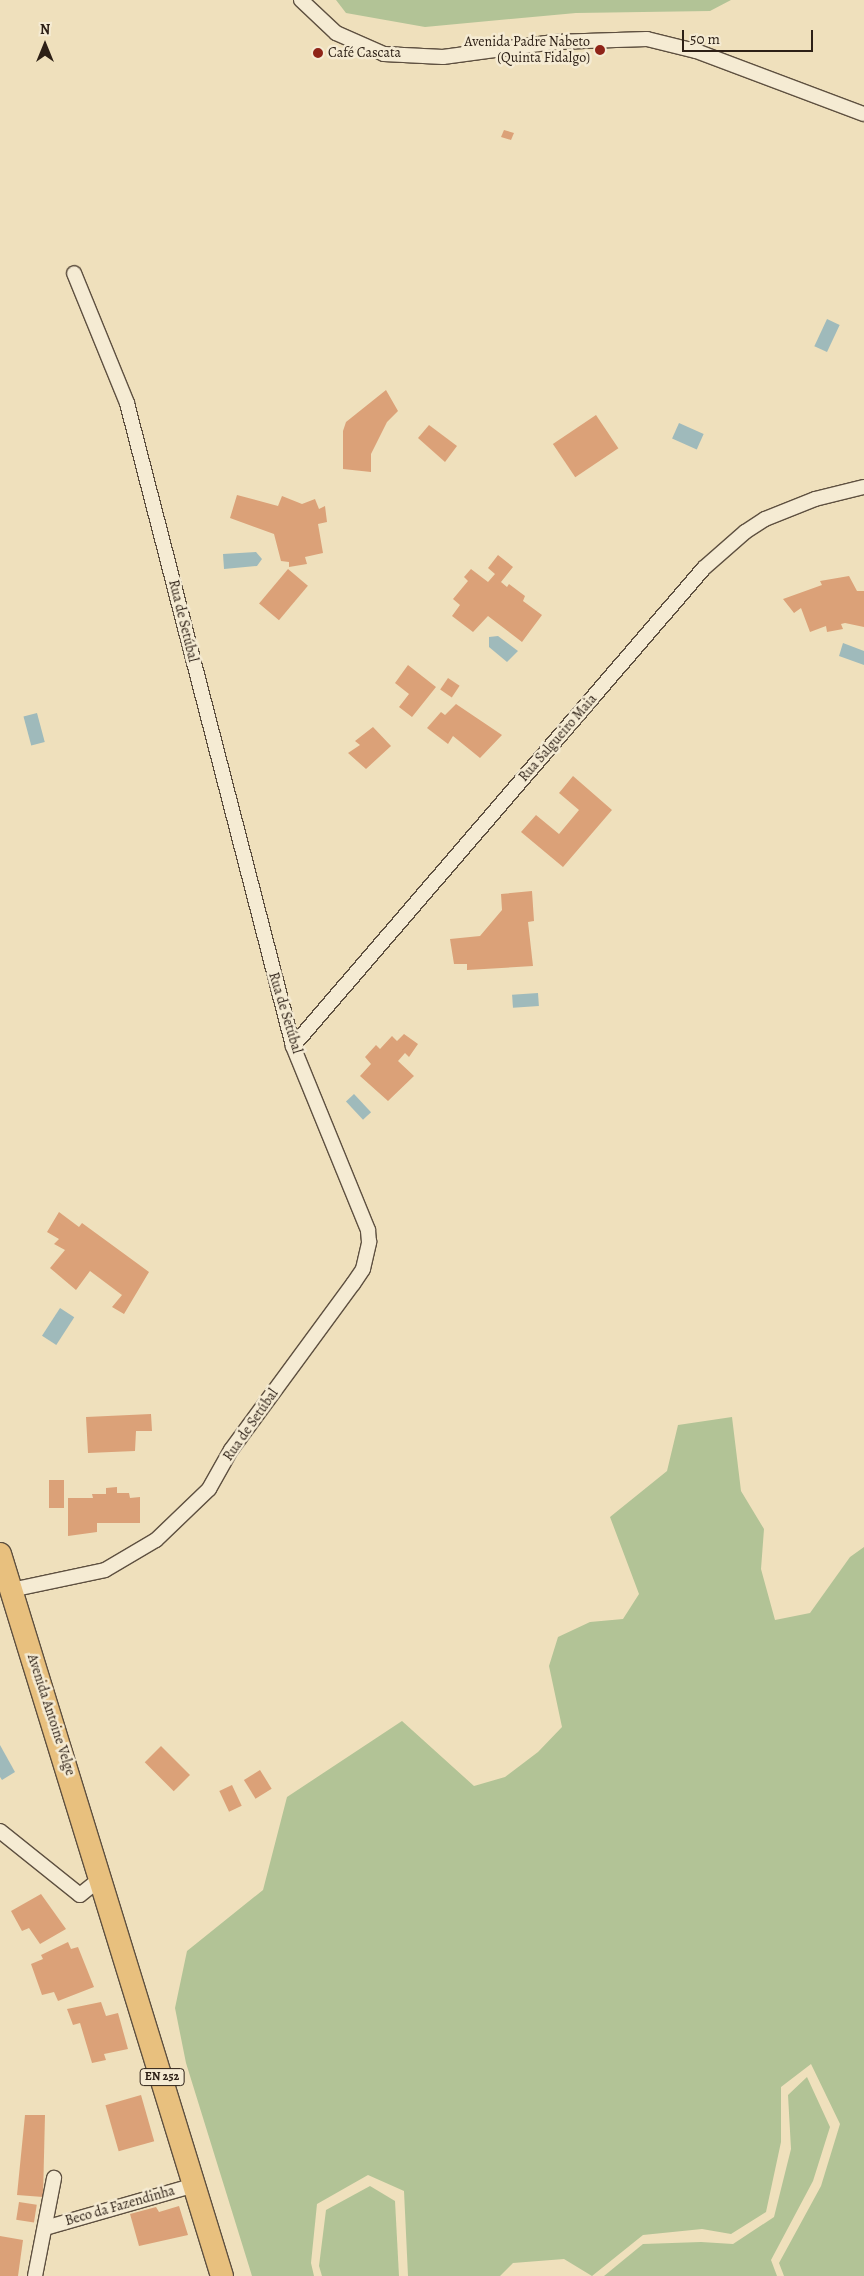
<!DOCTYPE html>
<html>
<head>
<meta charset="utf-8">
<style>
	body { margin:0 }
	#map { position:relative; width:864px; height:2276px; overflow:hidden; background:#efe0bc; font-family:Alegreya,serif }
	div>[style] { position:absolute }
	.green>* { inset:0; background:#b2c396 }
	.water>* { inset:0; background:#9fbabb; transform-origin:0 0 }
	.building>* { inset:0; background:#dba178; transform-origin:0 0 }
	.roads { filter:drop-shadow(1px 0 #5e5040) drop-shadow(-1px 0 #5e5040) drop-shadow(0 1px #5e5040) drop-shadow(0 -1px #5e5040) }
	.minor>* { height:14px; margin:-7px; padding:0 7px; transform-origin:7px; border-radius:7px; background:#f5ebd3 }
	.primary>* { height:22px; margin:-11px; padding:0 11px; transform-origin:11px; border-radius:11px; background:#e8c07e }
	.dots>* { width:14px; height:14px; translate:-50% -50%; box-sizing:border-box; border:2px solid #f5ebd3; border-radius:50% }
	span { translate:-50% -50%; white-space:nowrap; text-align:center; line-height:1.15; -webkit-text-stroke:5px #f5ebd3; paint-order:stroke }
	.shield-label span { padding:1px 4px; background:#f5ebd3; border:1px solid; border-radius:4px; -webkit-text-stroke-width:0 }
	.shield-label { font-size:12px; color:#2d2016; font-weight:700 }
	.poi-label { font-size:14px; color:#2d2016 }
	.right { translate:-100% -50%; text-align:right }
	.left { translate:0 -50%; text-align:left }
	.street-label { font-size:14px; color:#2d2016 }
	.north { position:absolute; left:20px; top:20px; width:50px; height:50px; -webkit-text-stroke:4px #f5ebd3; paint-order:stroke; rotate:0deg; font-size:14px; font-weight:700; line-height:20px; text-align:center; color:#2d2016 }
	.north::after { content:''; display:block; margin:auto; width:18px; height:22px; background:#2d2016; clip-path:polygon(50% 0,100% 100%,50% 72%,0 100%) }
	.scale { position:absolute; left:682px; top:30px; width:131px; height:22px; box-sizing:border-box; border:2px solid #2d2016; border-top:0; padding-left:6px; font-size:15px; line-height:18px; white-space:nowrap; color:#2d2016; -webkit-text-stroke:4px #f5ebd3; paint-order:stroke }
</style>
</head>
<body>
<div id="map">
	<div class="green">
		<i style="clip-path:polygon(336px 0,731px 0,710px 11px,576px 13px,425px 27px,346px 13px)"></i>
		<i style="clip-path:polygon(732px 1417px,741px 1491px,764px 1529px,761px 1569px,775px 1620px,810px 1613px,850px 1557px,864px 1547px,864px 2276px,784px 2276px,779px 2263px,821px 2186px,840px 2124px,811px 2064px,781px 2087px,781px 2142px,766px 2212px,731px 2234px,702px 2229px,643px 2235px,592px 2276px,564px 2259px,513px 2263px,500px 2276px,408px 2276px,404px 2191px,368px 2175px,317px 2204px,311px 2263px,314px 2276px,252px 2276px,186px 2063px,175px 2008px,187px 1951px,263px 1890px,287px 1797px,402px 1721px,474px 1786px,505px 1777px,538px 1752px,562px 1727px,549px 1666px,558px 1637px,590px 1622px,623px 1619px,639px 1594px,610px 1517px,667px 1471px,678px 1425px)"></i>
		<i style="clip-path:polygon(807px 2077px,830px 2127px,813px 2181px,771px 2260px,777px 2276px,604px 2276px,643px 2244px,701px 2242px,733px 2244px,774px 2217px,791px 2149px,788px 2095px)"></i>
		<i style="clip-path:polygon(370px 2186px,395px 2201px,399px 2276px,322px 2276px,319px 2266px,326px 2210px)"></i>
	</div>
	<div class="water">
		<i style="left:827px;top:319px;width:14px;height:30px;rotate:25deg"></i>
		<i style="left:679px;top:423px;width:27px;height:17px;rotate:24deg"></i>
		<i style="clip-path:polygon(256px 552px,262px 559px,257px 566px,224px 569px,223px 554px)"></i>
		<i style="clip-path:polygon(498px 636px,518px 651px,507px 662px,489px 647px,489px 637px)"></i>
		<i style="clip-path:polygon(843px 643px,864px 651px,864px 665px,839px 656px)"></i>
		<i style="left:37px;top:713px;width:30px;height:14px;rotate:75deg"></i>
		<i style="left:538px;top:993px;width:13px;height:26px;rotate:86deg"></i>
		<i style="left:354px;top:1094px;width:25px;height:11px;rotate:47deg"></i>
		<i style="left:60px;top:1308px;width:17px;height:33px;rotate:33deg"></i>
		<i style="clip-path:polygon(0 1745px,15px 1772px,2px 1780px,0 1777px)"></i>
	</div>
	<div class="building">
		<i style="clip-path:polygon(504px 130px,514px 133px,511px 140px,501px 137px)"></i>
		<i style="clip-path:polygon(386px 390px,398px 411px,387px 422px,371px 454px,371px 472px,343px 469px,343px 431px,346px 422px)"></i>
		<i style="left:596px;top:415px;width:40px;height:52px;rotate:56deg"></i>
		<i style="clip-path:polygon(429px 425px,457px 446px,445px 462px,418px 438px)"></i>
		<i style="clip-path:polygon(237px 495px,278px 506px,282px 496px,302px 504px,315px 499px,319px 509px,325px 506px,327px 522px,318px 524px,323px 553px,305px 557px,307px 564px,289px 567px,289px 562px,281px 561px,274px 534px,230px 518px)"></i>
		<i style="clip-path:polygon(498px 555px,513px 567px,501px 582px,507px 587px,509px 584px,525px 596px,523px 601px,542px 615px,522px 642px,488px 616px,473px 632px,452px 616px,460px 605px,453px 599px,468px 581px,464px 577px,471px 569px,488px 582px,495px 574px,488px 568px)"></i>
		<i style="left:288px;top:569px;width:26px;height:45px;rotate:40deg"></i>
		<i style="clip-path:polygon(849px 576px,857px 591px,864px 591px,864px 627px,845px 623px,841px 624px,843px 629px,827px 632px,826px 626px,810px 632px,801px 608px,794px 613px,783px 599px,822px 585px,820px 581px)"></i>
		<i style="clip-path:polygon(408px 665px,436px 687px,412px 717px,399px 707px,409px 694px,395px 683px)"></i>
		<i style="left:448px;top:678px;width:14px;height:14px;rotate:34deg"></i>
		<i style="clip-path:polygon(456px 704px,502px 735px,480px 758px,453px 736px,448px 744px,427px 728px,441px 712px,445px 715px)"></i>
		<i style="clip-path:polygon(373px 727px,391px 746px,366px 769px,348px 753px,360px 745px,355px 741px)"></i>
		<i style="clip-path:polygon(573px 776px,612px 810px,563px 867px,521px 832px,536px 815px,559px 834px,579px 810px,559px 793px)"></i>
		<i style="clip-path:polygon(532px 891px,534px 921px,528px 922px,533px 966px,467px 970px,467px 964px,454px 964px,450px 939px,480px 936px,502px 910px,501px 894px)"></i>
		<i style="clip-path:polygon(404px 1034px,418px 1044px,409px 1057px,405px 1053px,398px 1061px,414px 1076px,388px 1101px,360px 1076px,371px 1064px,365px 1057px,376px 1045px,380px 1049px,392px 1036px,397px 1041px)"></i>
		<i style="clip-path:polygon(59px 1212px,79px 1227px,82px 1223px,149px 1272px,124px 1314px,112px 1307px,122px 1295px,90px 1271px,76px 1290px,50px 1268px,65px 1250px,54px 1244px,59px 1239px,47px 1232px)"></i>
		<i style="clip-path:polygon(151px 1414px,152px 1431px,136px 1431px,135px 1451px,88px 1453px,86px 1417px)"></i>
		<i style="left:49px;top:1480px;width:15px;height:28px"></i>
		<i style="clip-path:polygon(117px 1487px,117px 1493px,129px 1493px,130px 1498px,140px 1497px,140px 1523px,97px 1523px,97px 1532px,68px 1536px,68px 1498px,93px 1498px,92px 1494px,106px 1494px,106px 1488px)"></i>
		<i style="left:161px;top:1746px;width:41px;height:23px;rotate:45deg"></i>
		<i style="left:260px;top:1770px;width:22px;height:19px;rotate:58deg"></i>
		<i style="left:232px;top:1785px;width:23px;height:14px;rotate:65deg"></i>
		<i style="clip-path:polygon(41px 1894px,66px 1929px,40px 1944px,29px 1928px,22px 1931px,11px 1911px)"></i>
		<i style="clip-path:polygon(68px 1942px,71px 1949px,78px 1947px,94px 1987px,58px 2001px,54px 1992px,42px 1995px,31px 1964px,43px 1959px,41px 1955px)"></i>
		<i style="clip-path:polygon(101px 2002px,106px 2016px,118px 2013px,128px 2049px,104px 2054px,106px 2060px,92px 2063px,80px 2023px,73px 2025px,67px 2009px)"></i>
		<i style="left:141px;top:2095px;width:48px;height:37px;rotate:74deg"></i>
		<i style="clip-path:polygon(25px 2115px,45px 2115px,43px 2197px,17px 2195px)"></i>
		<i style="left:19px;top:2202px;width:18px;height:18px;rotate:9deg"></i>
		<i style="clip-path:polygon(179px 2206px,188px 2235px,139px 2246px,130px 2214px,156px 2207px,159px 2212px)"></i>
		<i style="clip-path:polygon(0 2236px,23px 2240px,18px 2276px,0 2276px)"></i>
	</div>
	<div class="roads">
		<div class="minor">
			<i style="left:301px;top:0;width:48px;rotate:43.3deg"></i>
			<i style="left:336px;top:33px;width:52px;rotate:23.6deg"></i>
			<i style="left:384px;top:54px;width:59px;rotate:2.9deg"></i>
			<i style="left:443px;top:57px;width:112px;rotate:-7.7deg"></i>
			<i style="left:554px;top:42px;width:93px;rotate:-1.8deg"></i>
			<i style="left:647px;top:39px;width:50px;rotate:13.8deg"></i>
			<i style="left:696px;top:51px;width:179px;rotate:20.6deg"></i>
			<i style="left:293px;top:1046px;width:630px;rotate:-49.31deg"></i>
			<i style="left:704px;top:568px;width:55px;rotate:-41.3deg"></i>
			<i style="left:745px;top:532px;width:24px;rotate:-33deg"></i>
			<i style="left:765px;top:519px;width:54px;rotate:-21.8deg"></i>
			<i style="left:815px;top:499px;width:50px;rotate:-13.8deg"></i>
			<i style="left:11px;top:1590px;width:96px;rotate:-12deg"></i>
			<i style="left:105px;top:1570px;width:59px;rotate:-30.5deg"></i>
			<i style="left:156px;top:1540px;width:74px;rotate:-43.9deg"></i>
			<i style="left:209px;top:1489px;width:45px;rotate:-60.6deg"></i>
			<i style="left:231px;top:1450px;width:206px;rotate:-53.7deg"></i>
			<i style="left:353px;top:1284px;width:18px;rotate:-56deg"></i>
			<i style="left:363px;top:1269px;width:28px;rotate:-77deg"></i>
			<i style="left:369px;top:1242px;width:12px;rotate:-95deg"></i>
			<i style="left:368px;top:1230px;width:199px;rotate:-112.2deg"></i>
			<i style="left:293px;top:1046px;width:664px;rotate:-104.48deg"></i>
			<i style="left:127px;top:403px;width:140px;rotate:-112.2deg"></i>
			<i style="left:0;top:1831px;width:102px;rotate:38.7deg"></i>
			<i style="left:80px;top:1895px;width:28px;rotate:-39deg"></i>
			<i style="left:45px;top:2228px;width:156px;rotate:-16deg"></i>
			<i style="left:35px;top:2276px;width:100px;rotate:-79deg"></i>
		</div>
		<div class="primary">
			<i style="left:0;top:1554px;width:755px;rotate:72.91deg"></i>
		</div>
	</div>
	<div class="dots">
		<i style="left:600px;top:50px;background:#8f2418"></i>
		<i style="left:318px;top:53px;background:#8f2418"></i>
	</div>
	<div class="shield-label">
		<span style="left:162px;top:2077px">EN 252</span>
	</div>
	<div class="poi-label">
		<span class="right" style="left:590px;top:50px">Avenida Padre Nabeto<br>(Quinta Fidalgo)</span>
		<span class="left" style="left:328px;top:53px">Café Cascata</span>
	</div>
	<div class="street-label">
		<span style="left:183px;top:621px;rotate:76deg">Rua de Setúbal</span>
		<span style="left:558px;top:738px;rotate:-49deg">Rua Salgueiro Maia</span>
		<span style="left:285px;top:1013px;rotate:73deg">Rua de Setúbal</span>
		<span style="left:251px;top:1425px;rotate:-55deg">Rua de Setúbal</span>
		<span style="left:51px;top:1715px;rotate:72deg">Avenida Antoine Velge</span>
		<span style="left:120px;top:2206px;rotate:-16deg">Beco da Fazendinha</span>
	</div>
	<div class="north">N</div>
	<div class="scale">50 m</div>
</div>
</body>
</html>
